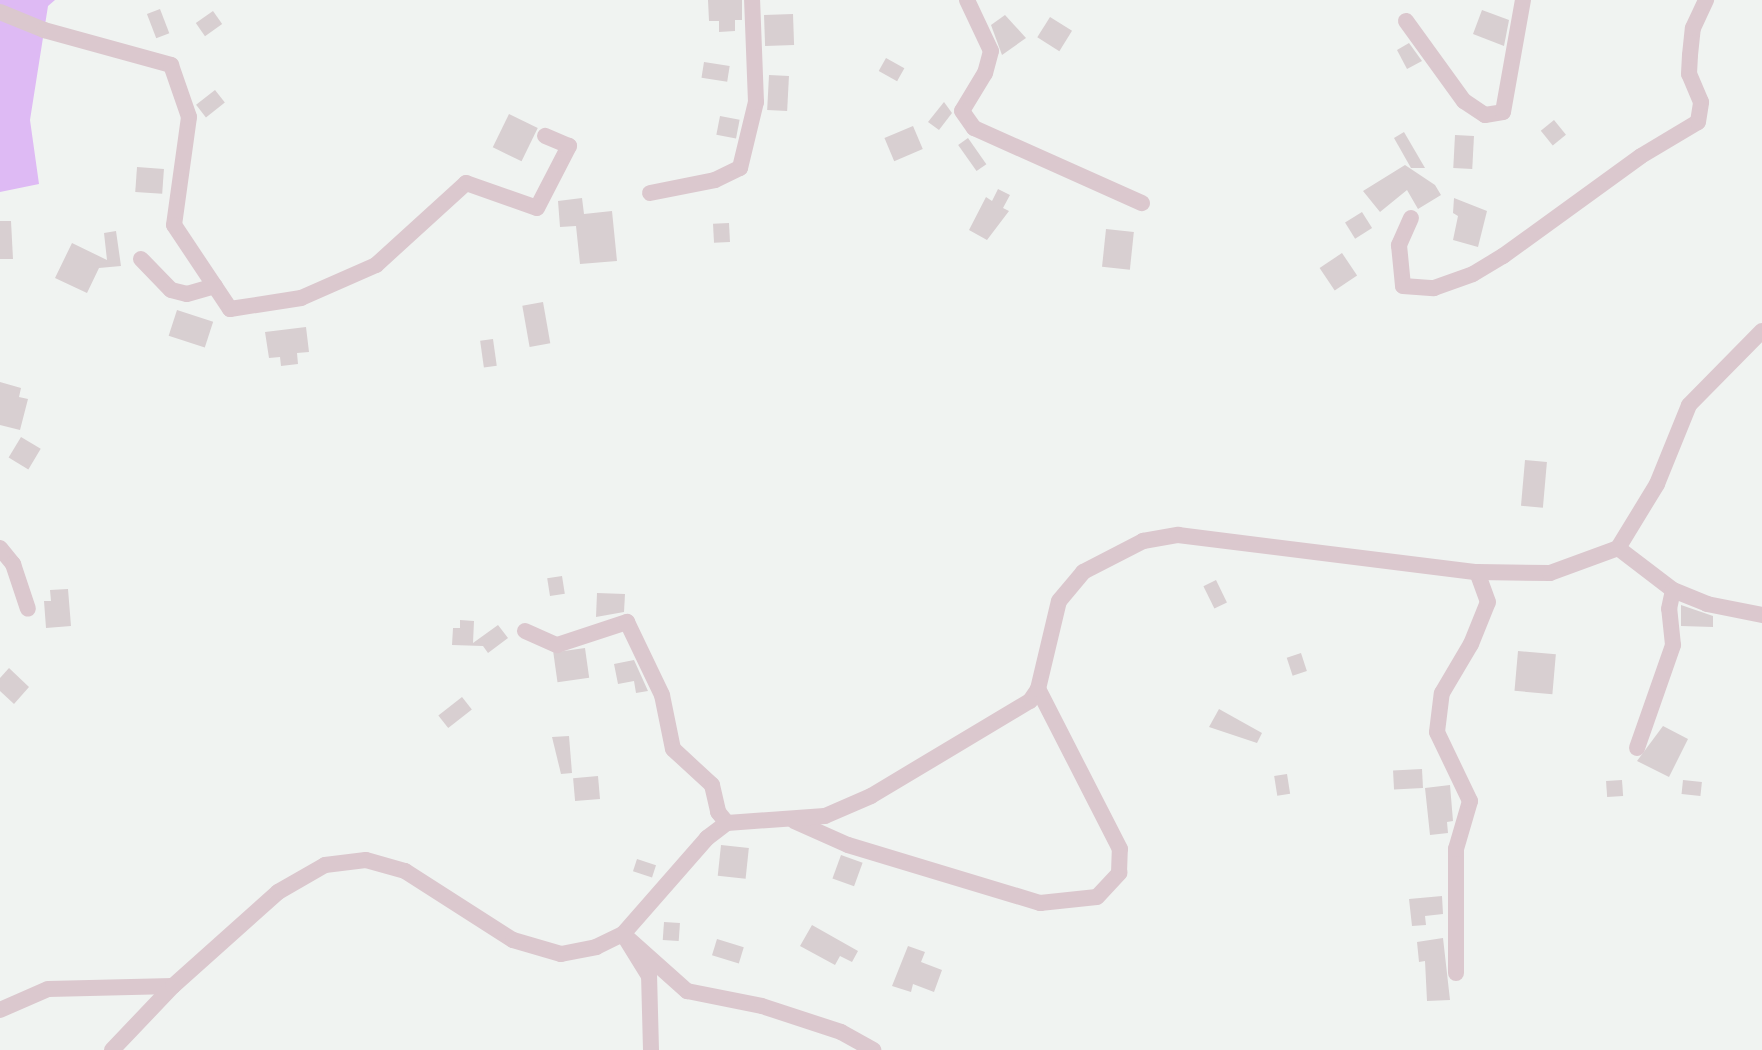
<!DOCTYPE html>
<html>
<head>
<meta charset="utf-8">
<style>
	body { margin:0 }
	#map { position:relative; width:1762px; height:1050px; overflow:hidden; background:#f0f3f1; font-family:"PT Sans",sans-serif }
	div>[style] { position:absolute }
	.green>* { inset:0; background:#debaf4 }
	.building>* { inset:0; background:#d8cfd1; transform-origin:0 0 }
	.minor>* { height:16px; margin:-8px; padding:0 8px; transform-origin:8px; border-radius:8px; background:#dbc8ce }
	span { translate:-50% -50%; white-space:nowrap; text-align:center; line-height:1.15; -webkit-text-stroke:5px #fff; paint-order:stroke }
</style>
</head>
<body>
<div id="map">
	<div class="green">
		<i style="clip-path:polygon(0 0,55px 0,48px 6px,30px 120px,39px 184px,0 192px)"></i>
	</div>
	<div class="building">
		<i style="clip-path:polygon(708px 0,742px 0,742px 20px,735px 20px,735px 31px,719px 32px,719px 21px,709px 21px)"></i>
		<i style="left:160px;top:9px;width:26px;height:14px;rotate:69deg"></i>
		<i style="clip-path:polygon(1482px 10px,1509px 20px,1504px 46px,1473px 34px)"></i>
		<i style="left:213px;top:11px;width:16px;height:21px;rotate:55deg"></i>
		<i style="left:793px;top:14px;width:31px;height:29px;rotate:88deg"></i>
		<i style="clip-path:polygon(1005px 15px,1026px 38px,1002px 55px,991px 25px)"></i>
		<i style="left:1050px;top:17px;width:26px;height:24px;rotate:32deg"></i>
		<i style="clip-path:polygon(1409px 43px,1422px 61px,1407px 69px,1397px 50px)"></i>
		<i style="left:886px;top:58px;width:21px;height:15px;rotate:29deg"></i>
		<i style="left:704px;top:62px;width:26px;height:16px;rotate:9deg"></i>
		<i style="left:769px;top:75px;width:20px;height:35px;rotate:3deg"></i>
		<i style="left:215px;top:90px;width:16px;height:24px;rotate:52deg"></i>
		<i style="clip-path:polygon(944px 102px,952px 113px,939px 130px,928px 122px)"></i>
		<i style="left:509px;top:114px;width:32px;height:37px;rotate:26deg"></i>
		<i style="left:720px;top:116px;width:20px;height:19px;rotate:11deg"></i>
		<i style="left:1554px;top:120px;width:19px;height:17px;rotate:51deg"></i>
		<i style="left:913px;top:126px;width:25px;height:31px;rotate:67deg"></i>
		<i style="clip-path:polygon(1404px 132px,1425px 168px,1411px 168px,1394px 138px)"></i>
		<i style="left:1455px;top:135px;width:19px;height:33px;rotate:3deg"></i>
		<i style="left:968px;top:138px;width:32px;height:12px;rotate:55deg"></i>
		<i style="clip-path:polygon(1405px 165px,1435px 185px,1441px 195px,1418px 209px,1407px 190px,1380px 212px,1363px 191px)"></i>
		<i style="left:137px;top:167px;width:27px;height:25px;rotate:4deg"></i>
		<i style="clip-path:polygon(998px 189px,1010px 195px,1003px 208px,1009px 211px,987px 240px,969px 230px,986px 197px,992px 201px)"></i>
		<i style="clip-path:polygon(582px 198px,584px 214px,612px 211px,617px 261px,580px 264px,576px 226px,560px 227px,558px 201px)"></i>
		<i style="clip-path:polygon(1454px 198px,1487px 211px,1478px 247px,1453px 240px,1458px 216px,1453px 213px)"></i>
		<i style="left:1362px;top:212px;width:19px;height:20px;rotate:58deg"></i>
		<i style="clip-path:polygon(0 221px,11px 221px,13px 259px,0 259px)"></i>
		<i style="left:729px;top:223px;width:19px;height:16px;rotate:87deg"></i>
		<i style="left:1106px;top:229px;width:28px;height:38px;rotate:6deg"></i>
		<i style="clip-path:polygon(116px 231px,121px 266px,99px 268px,87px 293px,55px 278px,72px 243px,107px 260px,104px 233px)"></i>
		<i style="left:1342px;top:253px;width:27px;height:27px;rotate:56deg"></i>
		<i style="left:543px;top:302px;width:42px;height:21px;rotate:80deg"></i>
		<i style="left:177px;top:310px;width:38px;height:27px;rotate:18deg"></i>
		<i style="clip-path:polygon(306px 327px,309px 352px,297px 353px,298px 364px,281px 366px,280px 357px,269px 358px,265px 332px)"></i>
		<i style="left:493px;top:339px;width:27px;height:13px;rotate:82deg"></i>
		<i style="clip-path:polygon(0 382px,21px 388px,19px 397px,28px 399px,20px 430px,0 425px)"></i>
		<i style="left:21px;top:437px;width:23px;height:24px;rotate:31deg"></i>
		<i style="left:1525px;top:460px;width:22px;height:46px;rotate:5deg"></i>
		<i style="left:562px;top:576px;width:18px;height:15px;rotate:81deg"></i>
		<i style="left:1216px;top:580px;width:25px;height:14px;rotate:64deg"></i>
		<i style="clip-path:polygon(68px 589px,71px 626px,46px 628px,44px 601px,51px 601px,50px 590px)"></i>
		<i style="clip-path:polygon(597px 593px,625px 594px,624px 612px,596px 617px)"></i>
		<i style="clip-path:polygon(1681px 605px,1713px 616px,1713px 627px,1681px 626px)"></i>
		<i style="clip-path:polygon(460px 620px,474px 621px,473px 643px,498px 625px,508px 638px,488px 653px,483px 646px,452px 645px,453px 628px,460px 628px)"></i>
		<i style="left:585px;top:648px;width:30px;height:32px;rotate:82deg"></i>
		<i style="left:1518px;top:651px;width:38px;height:40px;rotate:5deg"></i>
		<i style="left:1301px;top:653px;width:19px;height:15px;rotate:72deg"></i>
		<i style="clip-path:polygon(634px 660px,648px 691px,636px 693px,634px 681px,618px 684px,614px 664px)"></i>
		<i style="clip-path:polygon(9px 668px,29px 687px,14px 704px,0 691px,0 678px)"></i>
		<i style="left:462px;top:697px;width:16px;height:30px;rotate:52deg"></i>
		<i style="clip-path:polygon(1219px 709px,1262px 733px,1257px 743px,1209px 727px)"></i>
		<i style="clip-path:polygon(1663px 726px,1688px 739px,1669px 777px,1637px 761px)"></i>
		<i style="clip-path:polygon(569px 736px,572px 773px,561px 774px,552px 737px)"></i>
		<i style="left:1422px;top:769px;width:19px;height:29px;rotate:87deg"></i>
		<i style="left:1287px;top:774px;width:20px;height:13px;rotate:81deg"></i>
		<i style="left:598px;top:776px;width:23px;height:25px;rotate:85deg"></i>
		<i style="left:1622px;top:780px;width:16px;height:16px;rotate:86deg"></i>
		<i style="left:1683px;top:780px;width:19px;height:14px;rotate:6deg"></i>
		<i style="clip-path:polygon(1450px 785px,1453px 821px,1447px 822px,1448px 833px,1430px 835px,1425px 788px)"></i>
		<i style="left:721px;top:845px;width:28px;height:31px;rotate:6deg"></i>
		<i style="left:841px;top:855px;width:23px;height:25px;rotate:20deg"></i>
		<i style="left:637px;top:859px;width:20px;height:13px;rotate:18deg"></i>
		<i style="clip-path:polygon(1442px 896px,1443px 914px,1425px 916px,1426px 925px,1412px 926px,1409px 899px)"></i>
		<i style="left:664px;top:922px;width:16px;height:18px;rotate:4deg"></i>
		<i style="clip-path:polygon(812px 925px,858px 951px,852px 962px,840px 956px,835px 965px,800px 946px)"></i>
		<i style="clip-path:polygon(1443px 938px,1450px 1000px,1427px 1001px,1425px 961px,1419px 962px,1417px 942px)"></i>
		<i style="left:717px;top:939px;width:28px;height:17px;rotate:17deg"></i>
		<i style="clip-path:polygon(908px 946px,925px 952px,921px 962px,942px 970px,934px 992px,913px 984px,911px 992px,892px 986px)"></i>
	</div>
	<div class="minor">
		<i style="left:967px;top:0;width:56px;rotate:64.8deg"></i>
		<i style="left:991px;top:51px;width:23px;rotate:105deg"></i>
		<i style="left:985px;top:73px;width:44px;rotate:121.2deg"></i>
		<i style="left:962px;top:111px;width:21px;rotate:55deg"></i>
		<i style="left:974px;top:128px;width:184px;rotate:24.1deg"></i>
		<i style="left:0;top:12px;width:48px;rotate:22.2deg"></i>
		<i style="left:44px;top:30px;width:132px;rotate:15.4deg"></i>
		<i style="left:171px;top:65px;width:55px;rotate:70.9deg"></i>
		<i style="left:189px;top:117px;width:109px;rotate:97.9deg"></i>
		<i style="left:174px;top:225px;width:101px;rotate:56.3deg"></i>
		<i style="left:230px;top:309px;width:72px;rotate:-8.8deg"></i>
		<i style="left:301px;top:298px;width:82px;rotate:-23.7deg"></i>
		<i style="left:376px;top:265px;width:122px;rotate:-42.3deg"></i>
		<i style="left:466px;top:183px;width:75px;rotate:19.4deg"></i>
		<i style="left:537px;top:208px;width:70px;rotate:-62.7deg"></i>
		<i style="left:569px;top:146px;width:26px;rotate:-157deg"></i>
		<i style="left:1406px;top:21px;width:99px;rotate:54.1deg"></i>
		<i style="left:1464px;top:101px;width:25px;rotate:34deg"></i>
		<i style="left:1485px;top:115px;width:18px;rotate:-9deg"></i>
		<i style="left:1503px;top:112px;width:114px;rotate:-79.9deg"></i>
		<i style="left:650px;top:193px;width:66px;rotate:-11.3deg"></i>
		<i style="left:715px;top:180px;width:28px;rotate:-26deg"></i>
		<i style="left:740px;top:168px;width:68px;rotate:-76.4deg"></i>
		<i style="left:756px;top:102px;width:102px;rotate:-92.2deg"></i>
		<i style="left:1411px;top:218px;width:30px;rotate:114deg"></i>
		<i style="left:1399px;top:245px;width:41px;rotate:84.4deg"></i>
		<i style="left:1403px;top:286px;width:31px;rotate:4deg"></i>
		<i style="left:1434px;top:288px;width:41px;rotate:-19.7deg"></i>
		<i style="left:1473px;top:274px;width:35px;rotate:-31deg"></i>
		<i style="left:1503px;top:256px;width:170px;rotate:-35.9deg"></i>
		<i style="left:1641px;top:156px;width:66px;rotate:-30.8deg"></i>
		<i style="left:1698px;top:122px;width:20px;rotate:-81deg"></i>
		<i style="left:1701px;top:102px;width:30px;rotate:-113deg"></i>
		<i style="left:1689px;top:74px;width:19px;rotate:-87deg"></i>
		<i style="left:1690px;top:55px;width:27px;rotate:-84deg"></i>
		<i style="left:1693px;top:28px;width:31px;rotate:-65deg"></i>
		<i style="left:141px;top:259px;width:43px;rotate:45.9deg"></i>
		<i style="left:171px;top:290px;width:16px;rotate:14deg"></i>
		<i style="left:187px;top:294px;width:29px;rotate:-16deg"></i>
		<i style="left:0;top:548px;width:21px;rotate:51deg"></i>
		<i style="left:13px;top:564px;width:47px;rotate:71.6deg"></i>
		<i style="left:1618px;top:548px;width:69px;rotate:37.4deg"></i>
		<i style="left:1673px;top:590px;width:37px;rotate:22deg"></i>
		<i style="left:1707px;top:604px;width:56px;rotate:11.3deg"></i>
		<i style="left:525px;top:631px;width:35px;rotate:24deg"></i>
		<i style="left:557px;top:645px;width:74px;rotate:-18.2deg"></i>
		<i style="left:627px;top:622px;width:81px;rotate:64.4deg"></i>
		<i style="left:662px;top:695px;width:55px;rotate:78.5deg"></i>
		<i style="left:673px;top:749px;width:53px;rotate:42.7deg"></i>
		<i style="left:712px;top:785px;width:28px;rotate:77deg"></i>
		<i style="left:718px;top:812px;width:14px;rotate:51deg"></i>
		<i style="left:1637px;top:748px;width:109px;rotate:-70.7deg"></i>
		<i style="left:1673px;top:645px;width:36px;rotate:-96deg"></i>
		<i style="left:1669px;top:609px;width:19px;rotate:-78deg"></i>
		<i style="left:794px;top:821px;width:59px;rotate:24deg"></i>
		<i style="left:848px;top:845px;width:201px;rotate:16.8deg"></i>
		<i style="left:1040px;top:903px;width:57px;rotate:-6deg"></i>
		<i style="left:1097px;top:897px;width:33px;rotate:-47deg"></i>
		<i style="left:1119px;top:873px;width:24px;rotate:-88deg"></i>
		<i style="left:1120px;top:849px;width:180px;rotate:-117.1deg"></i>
		<i style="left:1456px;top:973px;width:124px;rotate:-90deg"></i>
		<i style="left:1456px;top:849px;width:50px;rotate:-73.7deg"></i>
		<i style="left:1470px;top:801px;width:76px;rotate:-115.6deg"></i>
		<i style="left:1437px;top:732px;width:39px;rotate:-83deg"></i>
		<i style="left:1442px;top:693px;width:57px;rotate:-59.4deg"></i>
		<i style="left:1471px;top:644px;width:45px;rotate:-68deg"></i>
		<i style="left:1488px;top:602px;width:32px;rotate:-110deg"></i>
		<i style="left:0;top:1010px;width:52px;rotate:-23.6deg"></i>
		<i style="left:48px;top:989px;width:125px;rotate:-1.4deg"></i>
		<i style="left:112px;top:1050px;width:88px;rotate:-46.4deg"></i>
		<i style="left:173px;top:986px;width:141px;rotate:-41.8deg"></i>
		<i style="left:278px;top:892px;width:54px;rotate:-29.9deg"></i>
		<i style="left:325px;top:865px;width:41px;rotate:-7deg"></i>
		<i style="left:366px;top:860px;width:41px;rotate:15.8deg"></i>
		<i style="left:405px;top:871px;width:128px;rotate:32.6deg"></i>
		<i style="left:513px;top:940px;width:50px;rotate:16.3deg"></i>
		<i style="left:561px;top:954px;width:36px;rotate:-11deg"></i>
		<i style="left:596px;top:947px;width:30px;rotate:-26deg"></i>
		<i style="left:623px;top:934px;width:128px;rotate:-48.8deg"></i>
		<i style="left:707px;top:838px;width:25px;rotate:-37deg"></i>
		<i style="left:727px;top:823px;width:98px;rotate:-4.1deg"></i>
		<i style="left:825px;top:816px;width:50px;rotate:-23.5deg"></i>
		<i style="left:871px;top:796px;width:185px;rotate:-30.9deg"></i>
		<i style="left:1030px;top:701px;width:14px;rotate:-56deg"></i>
		<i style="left:1038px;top:689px;width:90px;rotate:-76.6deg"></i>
		<i style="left:1059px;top:601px;width:38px;rotate:-50deg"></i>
		<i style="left:1083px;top:572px;width:68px;rotate:-27.3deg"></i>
		<i style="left:1143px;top:541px;width:36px;rotate:-10deg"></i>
		<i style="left:1178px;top:535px;width:301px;rotate:7.1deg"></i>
		<i style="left:1477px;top:572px;width:73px;rotate:0.8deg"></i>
		<i style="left:1550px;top:573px;width:72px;rotate:-20.2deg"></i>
		<i style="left:1618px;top:548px;width:75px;rotate:-58.6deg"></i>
		<i style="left:1657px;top:484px;width:85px;rotate:-67.9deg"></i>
		<i style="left:1689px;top:405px;width:104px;rotate:-45.4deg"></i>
		<i style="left:651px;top:1050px;width:74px;rotate:-91.5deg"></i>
		<i style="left:649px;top:976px;width:49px;rotate:-121.8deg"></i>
		<i style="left:623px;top:934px;width:86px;rotate:41.7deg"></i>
		<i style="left:687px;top:991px;width:76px;rotate:11.3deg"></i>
		<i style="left:762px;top:1006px;width:83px;rotate:18.2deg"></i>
		<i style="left:841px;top:1032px;width:37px;rotate:29deg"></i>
	</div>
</div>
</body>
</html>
